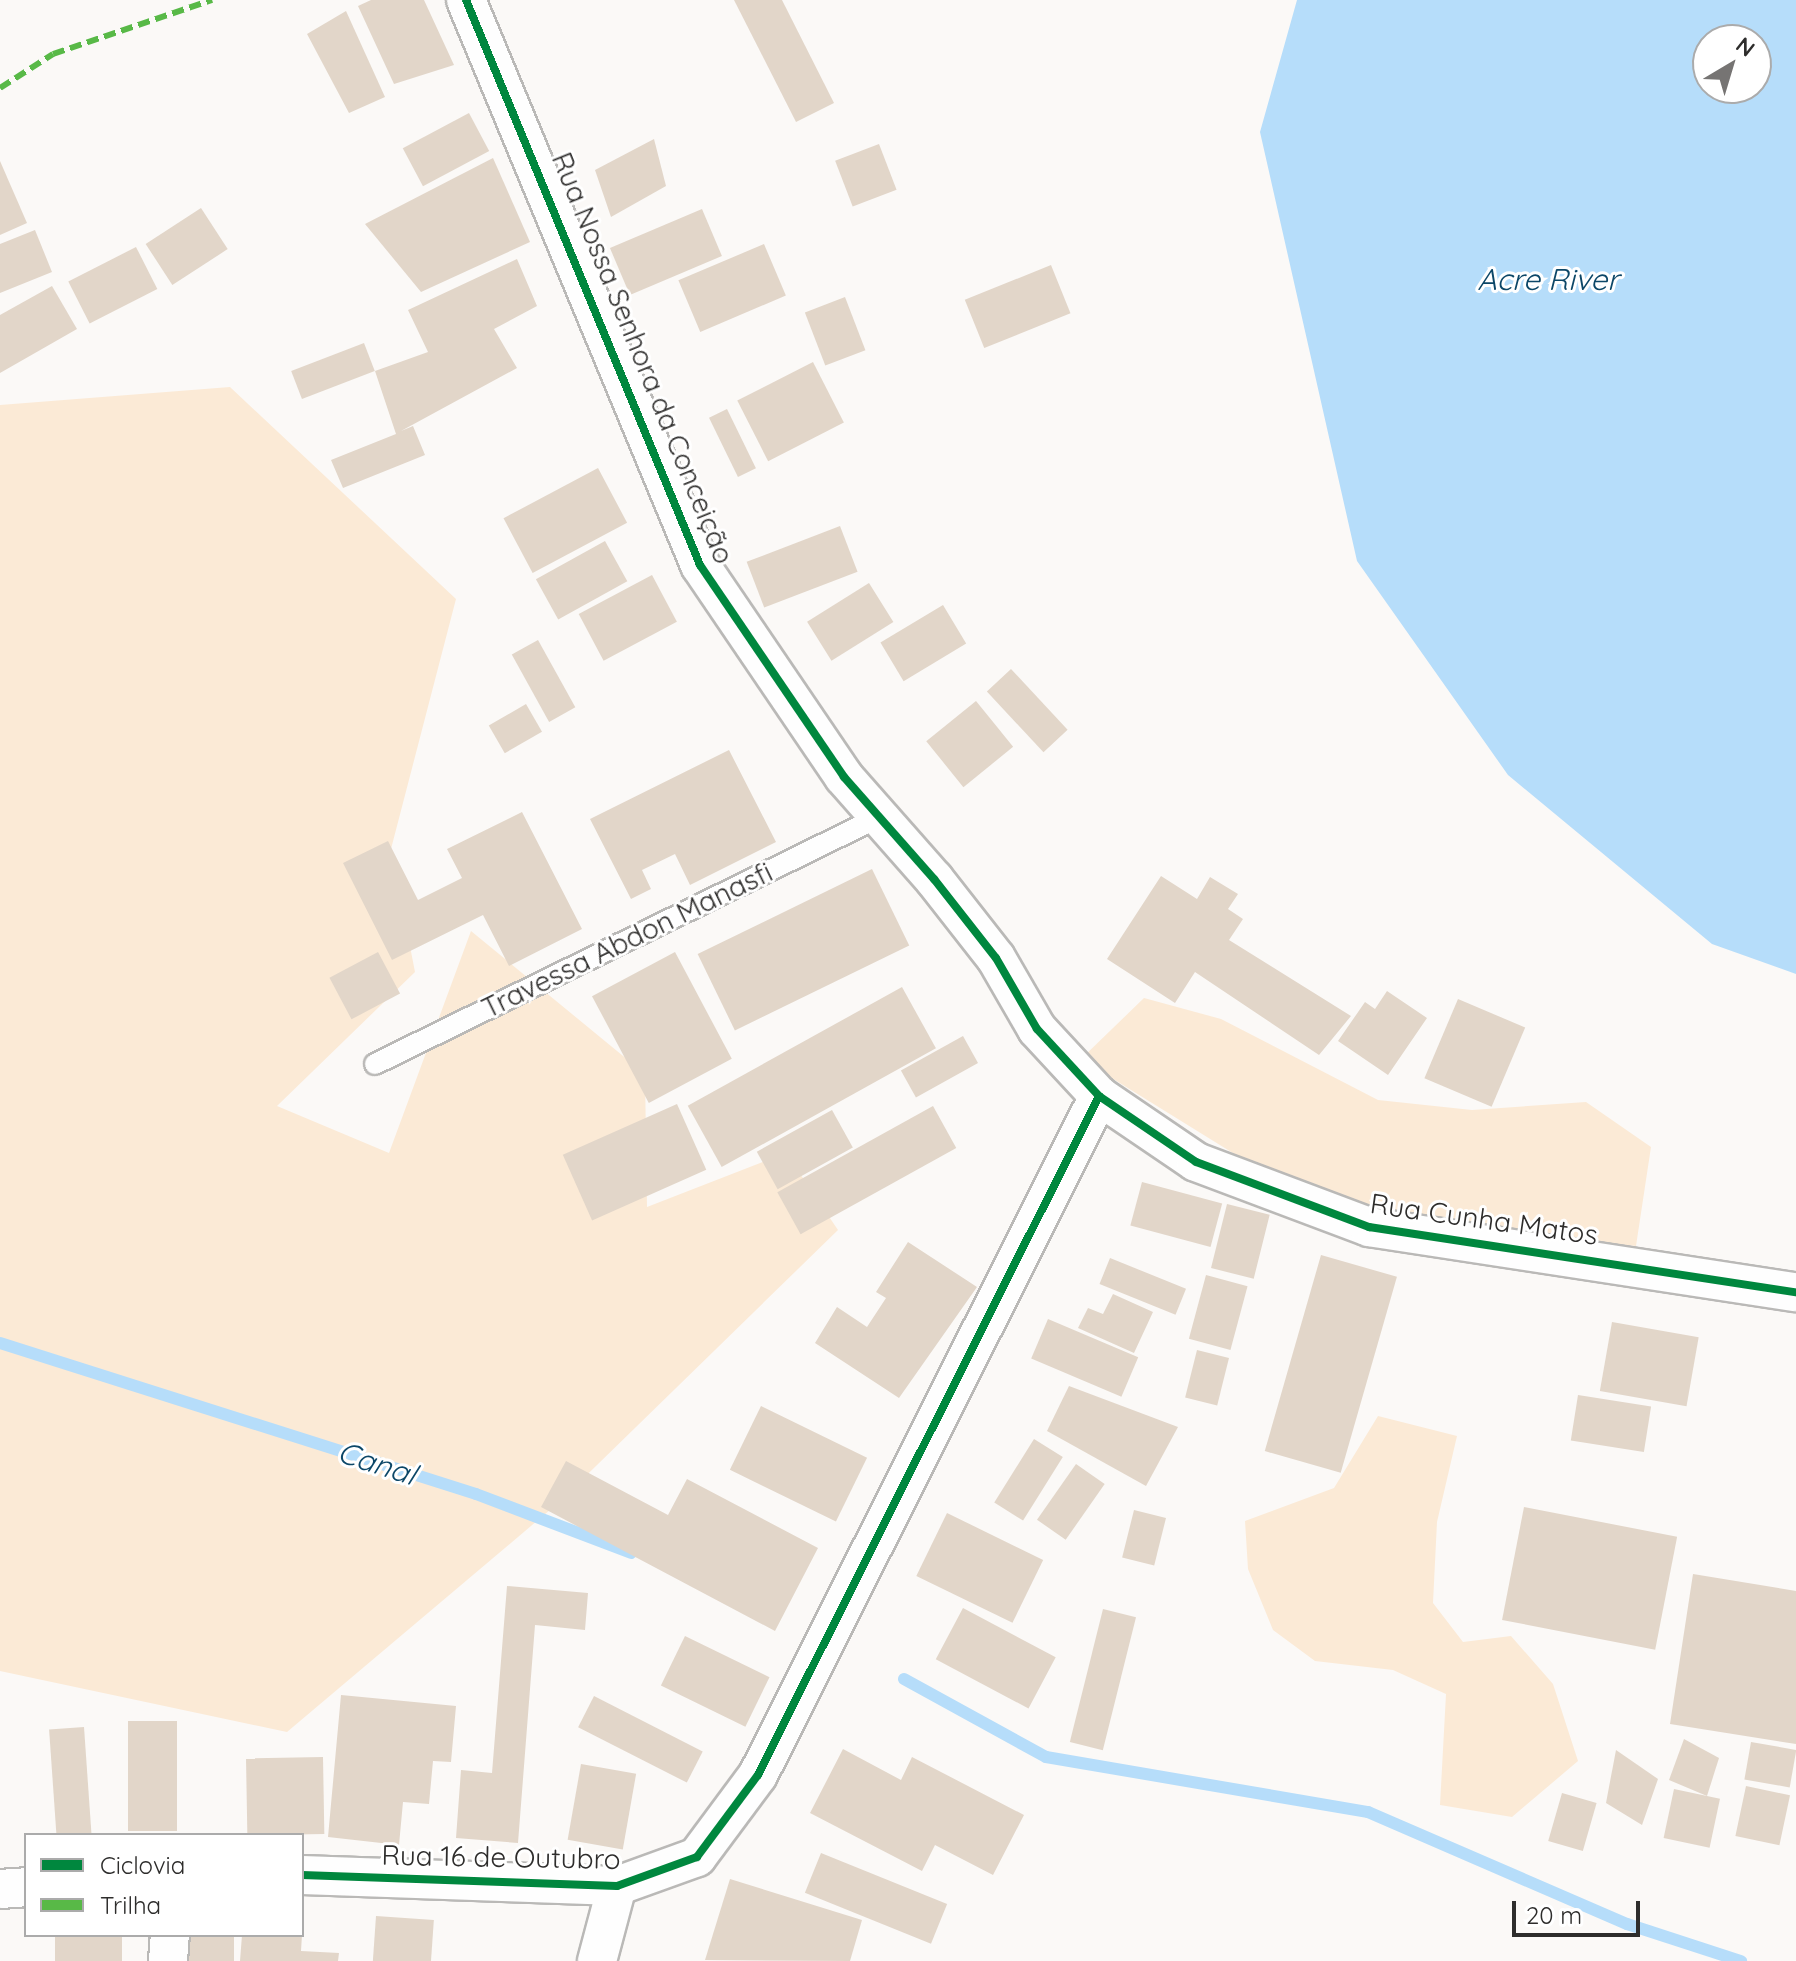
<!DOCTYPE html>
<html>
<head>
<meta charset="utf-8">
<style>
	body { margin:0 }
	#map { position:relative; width:1796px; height:1961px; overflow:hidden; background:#fbf9f7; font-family:Quicksand,sans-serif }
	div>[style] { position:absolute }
	.green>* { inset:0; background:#fbead6 }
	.water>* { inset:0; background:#b6ddfa }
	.stream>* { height:12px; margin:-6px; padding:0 6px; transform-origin:6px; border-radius:6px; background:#b6ddfa }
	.building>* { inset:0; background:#e2d6c9; transform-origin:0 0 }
	.roads { filter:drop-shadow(2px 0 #bab9b7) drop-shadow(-2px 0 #bab9b7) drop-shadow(0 2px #bab9b7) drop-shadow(0 -2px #bab9b7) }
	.lane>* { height:20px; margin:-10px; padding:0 10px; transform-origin:10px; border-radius:10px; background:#fefefe }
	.street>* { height:38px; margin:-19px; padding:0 19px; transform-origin:19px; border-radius:19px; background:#fefefe }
	.quiet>* { height:6px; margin-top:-3px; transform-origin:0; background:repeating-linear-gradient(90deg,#58b947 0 12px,transparent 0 18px) }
	.cycleway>* { height:8px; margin:-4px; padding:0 4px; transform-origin:4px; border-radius:4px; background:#00873e }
	span { translate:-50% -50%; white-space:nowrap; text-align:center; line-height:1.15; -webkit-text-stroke:6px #fff; paint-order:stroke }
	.street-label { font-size:28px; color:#2e2d2c }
	.water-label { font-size:30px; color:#0c4768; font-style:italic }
	.legend { position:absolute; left:24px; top:1833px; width:280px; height:104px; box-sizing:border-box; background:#fff; border:2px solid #ababab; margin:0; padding:10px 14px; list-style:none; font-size:24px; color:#2e2d2c }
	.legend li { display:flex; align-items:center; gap:16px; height:40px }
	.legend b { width:40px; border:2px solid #ababab }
	.north { position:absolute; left:1692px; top:24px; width:80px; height:80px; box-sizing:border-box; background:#fff; border:2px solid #ababab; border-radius:50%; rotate:38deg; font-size:22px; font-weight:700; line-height:32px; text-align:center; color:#2e2d2c }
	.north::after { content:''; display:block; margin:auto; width:28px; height:36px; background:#767473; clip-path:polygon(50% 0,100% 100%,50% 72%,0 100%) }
	.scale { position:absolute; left:1512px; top:1901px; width:128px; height:36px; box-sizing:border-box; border:4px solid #2e2d2c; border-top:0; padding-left:10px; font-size:24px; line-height:28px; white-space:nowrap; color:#2e2d2c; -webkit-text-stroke:6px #fff; paint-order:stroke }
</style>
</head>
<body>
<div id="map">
	<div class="green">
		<i style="clip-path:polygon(230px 387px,456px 599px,391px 849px,415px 972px,277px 1106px,389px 1153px,471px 931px,645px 1074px,647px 1207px,786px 1153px,838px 1230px,557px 1504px,287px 1732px,0 1671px,0 405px)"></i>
		<i style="clip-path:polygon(1144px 998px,1221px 1019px,1378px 1100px,1472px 1110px,1586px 1102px,1651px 1147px,1636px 1246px,1467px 1229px,1299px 1194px,1081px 1059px)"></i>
		<i style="clip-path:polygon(1378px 1416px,1457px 1436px,1437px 1522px,1433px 1603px,1463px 1642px,1511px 1636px,1553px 1684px,1578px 1761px,1512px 1817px,1440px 1805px,1446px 1694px,1393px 1670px,1315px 1661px,1273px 1630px,1248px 1569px,1245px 1521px,1334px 1488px)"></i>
	</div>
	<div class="water">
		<i style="clip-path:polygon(evenodd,1297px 0,1796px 0,1796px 974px,1712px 944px,1508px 775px,1357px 561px,1260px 132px,1297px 0,1708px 40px,1756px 40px,1756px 88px,1708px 88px,1708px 40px)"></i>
	</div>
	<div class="stream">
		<i style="left:0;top:1343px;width:499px;rotate:17.6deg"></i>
		<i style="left:476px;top:1494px;width:166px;rotate:20.8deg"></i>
		<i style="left:904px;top:1679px;width:162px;rotate:28.8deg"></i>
		<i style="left:1046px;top:1757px;width:327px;rotate:9.7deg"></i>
		<i style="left:1368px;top:1812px;width:282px;rotate:23.4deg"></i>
		<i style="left:1627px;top:1924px;width:120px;rotate:18deg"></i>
	</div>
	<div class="building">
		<i style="clip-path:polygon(371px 0,424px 0,454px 65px,394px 84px,358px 6px)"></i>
		<i style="clip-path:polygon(734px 0,782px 0,834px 103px,796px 122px)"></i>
		<i style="clip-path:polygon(346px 11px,385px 97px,349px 113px,307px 34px)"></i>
		<i style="left:469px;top:113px;width:43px;height:75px;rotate:62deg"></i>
		<i style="clip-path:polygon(654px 139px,666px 186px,611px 217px,595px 170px)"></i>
		<i style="left:879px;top:144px;width:49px;height:47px;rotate:69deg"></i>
		<i style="clip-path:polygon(493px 158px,530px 242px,421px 292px,365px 224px)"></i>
		<i style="clip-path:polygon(0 161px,27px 223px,0 235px)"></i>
		<i style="left:201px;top:208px;width:49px;height:66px;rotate:57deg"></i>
		<i style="left:702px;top:209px;width:51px;height:100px;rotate:67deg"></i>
		<i style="clip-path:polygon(35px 230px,52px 272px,0 293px,0 244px)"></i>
		<i style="left:764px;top:244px;width:56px;height:93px;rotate:67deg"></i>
		<i style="left:136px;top:247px;width:47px;height:76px;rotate:63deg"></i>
		<i style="clip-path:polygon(517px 259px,537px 306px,494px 329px,517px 368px,401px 431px,413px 426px,425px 455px,343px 488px,331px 460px,396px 434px,375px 371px,428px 352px,408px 310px)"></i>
		<i style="left:1051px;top:265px;width:52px;height:93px;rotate:68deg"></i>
		<i style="clip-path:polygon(52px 286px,77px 329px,0 373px,0 315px)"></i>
		<i style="left:845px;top:297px;width:57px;height:43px;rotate:69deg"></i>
		<i style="left:364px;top:343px;width:30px;height:78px;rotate:69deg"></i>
		<i style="left:813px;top:362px;width:68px;height:85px;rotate:63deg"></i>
		<i style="left:727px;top:409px;width:66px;height:20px;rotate:64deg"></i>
		<i style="left:598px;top:468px;width:62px;height:107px;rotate:62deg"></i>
		<i style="left:840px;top:526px;width:49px;height:100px;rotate:69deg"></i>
		<i style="left:605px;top:541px;width:46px;height:79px;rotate:61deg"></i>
		<i style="left:652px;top:575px;width:53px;height:83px;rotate:62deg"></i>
		<i style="left:869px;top:583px;width:46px;height:73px;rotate:58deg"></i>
		<i style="left:943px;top:605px;width:45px;height:73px;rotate:59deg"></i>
		<i style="left:538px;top:640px;width:77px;height:30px;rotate:61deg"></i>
		<i style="left:1011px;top:669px;width:83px;height:33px;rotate:47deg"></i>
		<i style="left:976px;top:701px;width:59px;height:64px;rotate:51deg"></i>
		<i style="left:526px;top:704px;width:32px;height:43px;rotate:60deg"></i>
		<i style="clip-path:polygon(729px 750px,776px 842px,690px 885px,675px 854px,642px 870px,651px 889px,631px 899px,590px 819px)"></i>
		<i style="clip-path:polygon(522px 812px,582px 929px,509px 966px,483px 915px,392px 960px,343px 863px,388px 841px,418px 900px,462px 878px,447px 849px)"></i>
		<i style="left:872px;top:869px;width:85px;height:194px;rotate:64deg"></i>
		<i style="clip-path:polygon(1161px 876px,1197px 899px,1210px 877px,1238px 894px,1228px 909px,1243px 919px,1229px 940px,1351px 1016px,1319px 1055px,1195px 972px,1175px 1003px,1107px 959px)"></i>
		<i style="left:378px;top:952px;width:47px;height:55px;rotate:62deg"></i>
		<i style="left:675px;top:952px;width:121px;height:94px;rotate:62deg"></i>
		<i style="left:902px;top:987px;width:70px;height:245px;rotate:61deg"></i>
		<i style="clip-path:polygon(1387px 991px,1427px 1018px,1388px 1075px,1338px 1041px,1365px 1002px,1375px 1009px)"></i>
		<i style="left:1458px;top:999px;width:73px;height:86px;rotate:23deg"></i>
		<i style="left:963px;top:1036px;width:31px;height:71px;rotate:61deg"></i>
		<i style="left:677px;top:1104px;width:72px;height:125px;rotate:66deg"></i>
		<i style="left:933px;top:1106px;width:48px;height:178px;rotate:61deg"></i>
		<i style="left:832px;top:1110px;width:43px;height:86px;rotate:61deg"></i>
		<i style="left:1142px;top:1182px;width:83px;height:45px;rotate:15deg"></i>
		<i style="left:1227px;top:1204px;width:44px;height:66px;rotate:14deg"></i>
		<i style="clip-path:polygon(908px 1242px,977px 1287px,899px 1398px,815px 1343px,837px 1307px,867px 1327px,886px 1298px,876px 1292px)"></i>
		<i style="left:1321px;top:1255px;width:79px;height:204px;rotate:16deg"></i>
		<i style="left:1110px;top:1258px;width:82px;height:28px;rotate:22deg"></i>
		<i style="left:1206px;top:1275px;width:43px;height:66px;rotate:15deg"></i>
		<i style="clip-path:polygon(1113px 1294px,1153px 1312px,1134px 1353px,1078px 1328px,1088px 1308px,1103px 1314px)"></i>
		<i style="left:1048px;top:1319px;width:98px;height:43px;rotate:23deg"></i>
		<i style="left:1612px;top:1322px;width:88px;height:70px;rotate:10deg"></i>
		<i style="left:1197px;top:1350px;width:33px;height:49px;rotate:14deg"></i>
		<i style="clip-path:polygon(1069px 1386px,1178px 1427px,1146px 1486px,1047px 1431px)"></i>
		<i style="left:1578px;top:1395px;width:74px;height:46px;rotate:9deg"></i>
		<i style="left:761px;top:1406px;width:118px;height:71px;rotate:26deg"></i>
		<i style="left:1034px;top:1439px;width:34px;height:75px;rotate:32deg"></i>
		<i style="clip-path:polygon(566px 1461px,668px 1515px,687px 1479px,818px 1548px,775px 1631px,541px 1507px)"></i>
		<i style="left:1076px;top:1464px;width:35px;height:68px;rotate:35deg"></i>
		<i style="left:1524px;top:1507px;width:156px;height:115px;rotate:11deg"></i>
		<i style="left:1134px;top:1510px;width:33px;height:49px;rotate:14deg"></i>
		<i style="left:947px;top:1513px;width:107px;height:70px;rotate:26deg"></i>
		<i style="clip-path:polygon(1693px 1574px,1796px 1591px,1796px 1744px,1670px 1724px)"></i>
		<i style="clip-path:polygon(507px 1586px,588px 1593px,585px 1630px,535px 1625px,518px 1843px,456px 1838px,461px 1770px,492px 1773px)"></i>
		<i style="left:963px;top:1608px;width:105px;height:58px;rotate:28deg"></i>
		<i style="left:1103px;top:1609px;width:34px;height:137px;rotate:14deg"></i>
		<i style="left:685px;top:1636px;width:94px;height:55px;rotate:26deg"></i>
		<i style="clip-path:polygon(341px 1695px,456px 1706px,451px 1762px,433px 1761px,429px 1804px,403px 1802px,399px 1845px,328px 1837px)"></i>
		<i style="left:594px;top:1696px;width:122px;height:35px;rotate:27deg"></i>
		<i style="left:128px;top:1721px;width:49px;height:110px"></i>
		<i style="left:84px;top:1727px;width:108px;height:35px;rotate:86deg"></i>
		<i style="clip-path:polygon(1684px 1739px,1719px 1758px,1707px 1796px,1669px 1780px)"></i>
		<i style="left:1751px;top:1742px;width:46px;height:38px;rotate:10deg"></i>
		<i style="clip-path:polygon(843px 1749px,901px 1780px,912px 1757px,1024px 1815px,993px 1875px,935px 1845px,922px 1871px,810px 1813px)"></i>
		<i style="clip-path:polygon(1616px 1750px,1658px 1779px,1642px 1825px,1606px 1803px)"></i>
		<i style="left:323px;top:1757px;width:77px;height:77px;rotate:89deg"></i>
		<i style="left:581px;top:1764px;width:56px;height:77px;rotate:10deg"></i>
		<i style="left:1746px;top:1786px;width:45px;height:51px;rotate:12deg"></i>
		<i style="left:1674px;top:1789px;width:47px;height:50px;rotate:12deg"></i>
		<i style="left:1562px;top:1793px;width:36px;height:50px;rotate:16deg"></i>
		<i style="left:821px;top:1853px;width:136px;height:43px;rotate:22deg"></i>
		<i style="clip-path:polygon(730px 1879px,862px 1920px,850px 1961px,705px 1960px)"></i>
		<i style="left:376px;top:1916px;width:58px;height:45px;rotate:4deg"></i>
		<i style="left:55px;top:1935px;width:67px;height:26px"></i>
		<i style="left:180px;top:1935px;width:54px;height:26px"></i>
		<i style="clip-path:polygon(242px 1935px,302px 1935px,301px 1951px,339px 1953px,338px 1961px,240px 1961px)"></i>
	</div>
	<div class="roads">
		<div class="lane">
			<i style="left:375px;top:1064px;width:561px;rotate:-26.11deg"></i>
		</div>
		<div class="street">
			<i style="left:466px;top:0;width:612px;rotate:67.5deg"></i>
			<i style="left:700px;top:565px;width:256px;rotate:55.8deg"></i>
			<i style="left:844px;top:777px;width:136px;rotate:48.6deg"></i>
			<i style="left:934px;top:879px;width:100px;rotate:51.9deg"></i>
			<i style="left:996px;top:958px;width:82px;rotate:60deg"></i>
			<i style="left:1037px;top:1029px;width:91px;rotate:47.2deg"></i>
			<i style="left:1099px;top:1096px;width:117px;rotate:34.2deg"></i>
			<i style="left:1196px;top:1162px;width:185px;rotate:20.6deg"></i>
			<i style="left:1369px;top:1227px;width:432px;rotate:8.7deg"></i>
			<i style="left:302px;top:1875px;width:315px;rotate:2deg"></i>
			<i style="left:617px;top:1886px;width:85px;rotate:-19.9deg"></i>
			<i style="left:697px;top:1857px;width:102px;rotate:-53.4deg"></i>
			<i style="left:758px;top:1775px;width:760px;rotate:-63.33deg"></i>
			<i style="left:0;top:1889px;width:26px;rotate:-4deg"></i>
			<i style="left:168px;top:1961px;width:26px;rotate:-86deg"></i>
			<i style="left:597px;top:1961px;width:78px;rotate:-75.1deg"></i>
		</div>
	</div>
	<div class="quiet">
		<i style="left:0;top:88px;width:63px;rotate:-32.7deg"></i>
		<i style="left:53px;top:54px;width:168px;rotate:-18.8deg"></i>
	</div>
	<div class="cycleway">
		<i style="left:466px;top:0;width:612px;rotate:67.5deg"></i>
		<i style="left:700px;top:565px;width:256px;rotate:55.8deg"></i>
		<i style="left:844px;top:777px;width:136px;rotate:48.6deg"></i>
		<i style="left:934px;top:879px;width:100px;rotate:51.9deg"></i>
		<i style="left:996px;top:958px;width:82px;rotate:60deg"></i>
		<i style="left:1037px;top:1029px;width:91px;rotate:47.2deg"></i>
		<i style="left:1099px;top:1096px;width:117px;rotate:34.2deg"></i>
		<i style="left:1196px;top:1162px;width:185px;rotate:20.6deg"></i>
		<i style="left:1369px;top:1227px;width:432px;rotate:8.7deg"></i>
		<i style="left:302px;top:1875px;width:315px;rotate:2deg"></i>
		<i style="left:617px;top:1886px;width:85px;rotate:-19.9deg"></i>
		<i style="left:697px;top:1857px;width:102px;rotate:-53.4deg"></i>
		<i style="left:758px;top:1775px;width:760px;rotate:-63.33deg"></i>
	</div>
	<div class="street-label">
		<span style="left:643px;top:358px;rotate:68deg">Rua Nossa Senhora da Conceição</span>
		<span style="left:627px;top:940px;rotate:-26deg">Travessa Abdon Manasfi</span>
		<span style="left:1484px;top:1219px;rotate:8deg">Rua Cunha Matos</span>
		<span style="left:501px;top:1857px;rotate:1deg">Rua 16 de Outubro</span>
	</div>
	<div class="water-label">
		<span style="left:1548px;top:279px">Acre River</span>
		<span style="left:377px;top:1463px;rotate:18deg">Canal</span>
	</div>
	<ul class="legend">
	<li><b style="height:10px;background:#00873e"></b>Ciclovia</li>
	<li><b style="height:10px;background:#58b947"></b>Trilha</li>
	</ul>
	<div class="north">N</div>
	<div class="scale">20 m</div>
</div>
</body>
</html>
